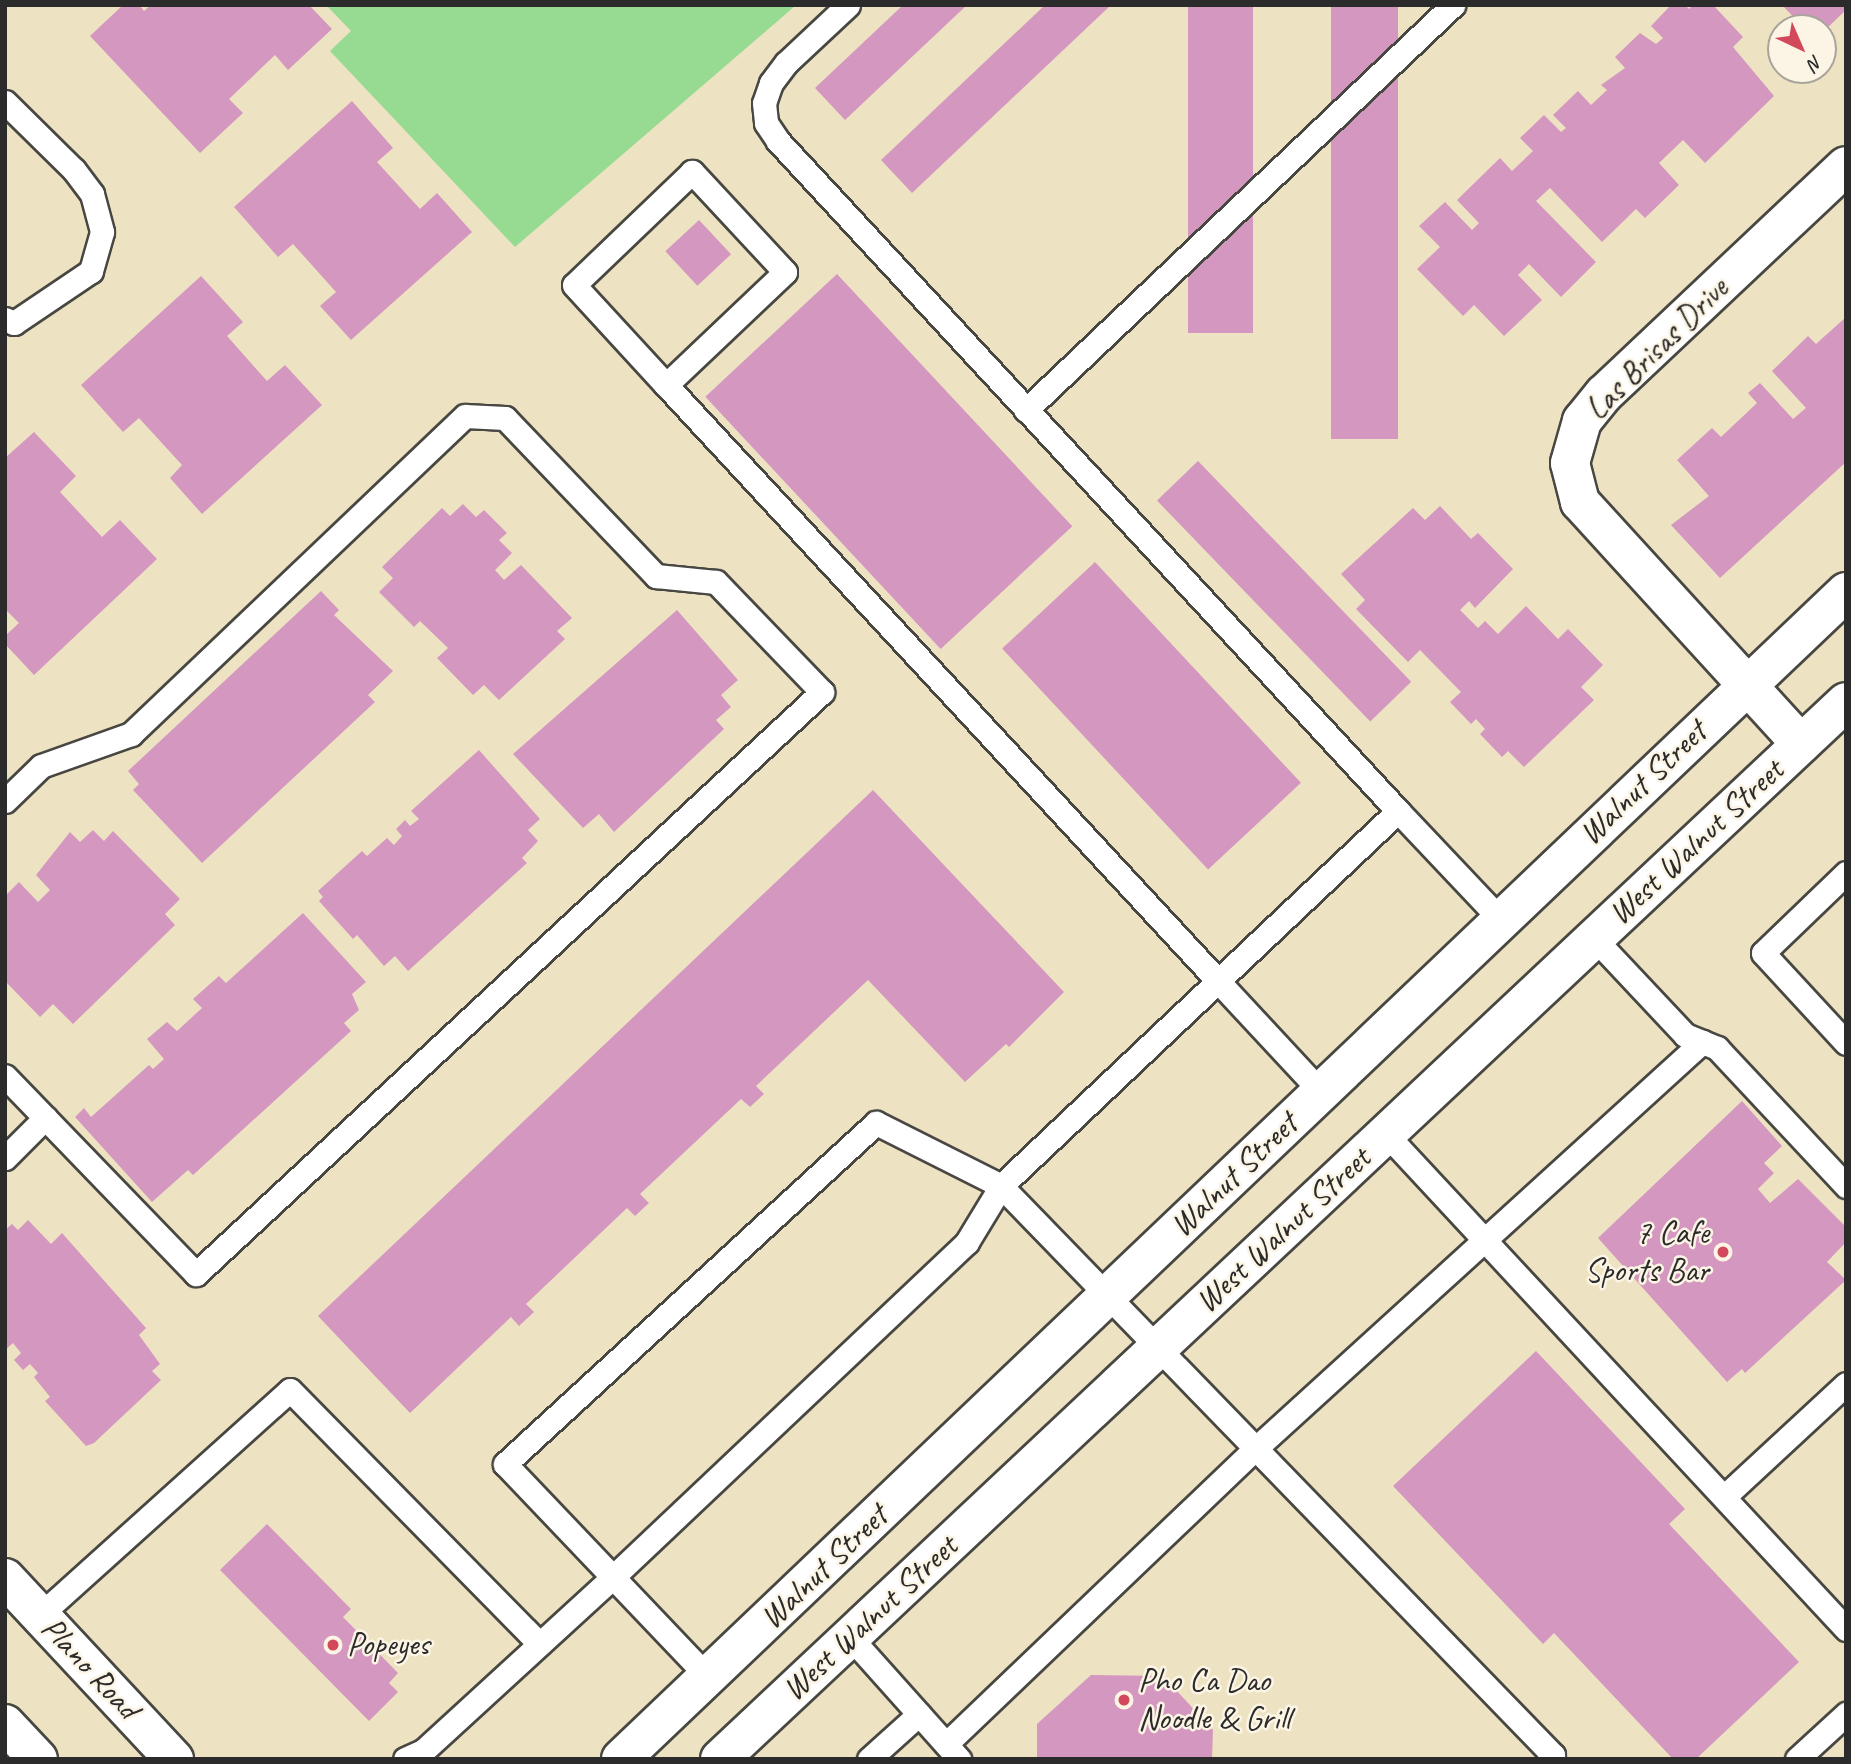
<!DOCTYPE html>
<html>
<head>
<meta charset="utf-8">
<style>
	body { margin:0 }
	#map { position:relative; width:1851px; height:1764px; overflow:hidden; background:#ede3c2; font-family:Caveat,sans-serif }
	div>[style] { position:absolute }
	.green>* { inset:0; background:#97da92 }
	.building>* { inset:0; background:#d497c0; transform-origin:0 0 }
	.roads { filter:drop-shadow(2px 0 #484742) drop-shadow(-2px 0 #484742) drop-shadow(0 2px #484742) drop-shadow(0 -2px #484742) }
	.service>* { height:23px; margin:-11.5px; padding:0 11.5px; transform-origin:11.5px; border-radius:11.5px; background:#fff }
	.minor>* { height:38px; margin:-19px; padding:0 19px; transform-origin:19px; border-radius:19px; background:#fff }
	.secondary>* { height:38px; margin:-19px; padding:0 19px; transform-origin:19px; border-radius:19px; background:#fff }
	.dots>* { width:19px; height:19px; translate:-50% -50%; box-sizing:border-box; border:4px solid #fcf5e5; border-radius:50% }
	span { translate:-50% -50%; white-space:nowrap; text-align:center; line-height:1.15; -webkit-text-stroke:5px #fcf5e5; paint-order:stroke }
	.street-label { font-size:33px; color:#2b2b2b }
	.poi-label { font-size:33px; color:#2b2b2b }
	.right { translate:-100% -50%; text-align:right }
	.left { translate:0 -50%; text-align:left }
	.frame { position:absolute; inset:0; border:7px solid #2b2b2b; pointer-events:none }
	.north { position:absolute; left:1767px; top:14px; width:70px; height:70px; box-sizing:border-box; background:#fcf5e5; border:2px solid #a8a49b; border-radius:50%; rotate:136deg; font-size:19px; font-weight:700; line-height:28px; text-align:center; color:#2b2b2b }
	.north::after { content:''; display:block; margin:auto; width:24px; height:32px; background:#d1495b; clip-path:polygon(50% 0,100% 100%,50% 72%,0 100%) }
</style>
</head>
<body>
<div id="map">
	<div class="green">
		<i style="clip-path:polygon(326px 5px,795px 5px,795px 6px,515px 247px,330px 51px,351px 31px)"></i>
	</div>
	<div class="building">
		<i style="clip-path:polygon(123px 5px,139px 5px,144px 11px,151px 5px,309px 5px,332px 29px,288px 70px,275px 55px,229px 99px,243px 113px,200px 153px,90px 36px)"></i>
		<i style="clip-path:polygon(903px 5px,967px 5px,845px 120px,815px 88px)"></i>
		<i style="clip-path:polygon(1045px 5px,1111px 5px,912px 193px,881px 160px)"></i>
		<i style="left:1188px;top:5px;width:65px;height:328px"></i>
		<i style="left:1331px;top:5px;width:67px;height:434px"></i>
		<i style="clip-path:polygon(1671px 5px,1685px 5px,1689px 9px,1693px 5px,1713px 5px,1743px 37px,1733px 47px,1774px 96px,1705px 163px,1683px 140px,1659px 163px,1679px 185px,1645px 218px,1636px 209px,1602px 242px,1550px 188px,1536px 201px,1596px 262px,1561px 297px,1529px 264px,1518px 275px,1542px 300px,1504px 336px,1474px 305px,1463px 316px,1417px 269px,1440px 247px,1419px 226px,1445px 202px,1472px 230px,1479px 223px,1457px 200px,1500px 158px,1512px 171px,1533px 151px,1520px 138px,1544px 115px,1561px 132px,1566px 128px,1553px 115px,1578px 91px,1591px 105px,1607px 90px,1601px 85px,1625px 68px,1615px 57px,1640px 33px,1656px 44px,1663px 38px,1651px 26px)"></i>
		<i style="clip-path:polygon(1782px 5px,1846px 5px,1846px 10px,1823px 32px,1823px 28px,1804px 28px)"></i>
		<i style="clip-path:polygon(352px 101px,393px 148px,377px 162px,420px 209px,437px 193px,472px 232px,351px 340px,320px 306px,336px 292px,293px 244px,278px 257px,234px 207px)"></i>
		<i style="left:699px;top:220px;width:47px;height:46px;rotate:47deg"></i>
		<i style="left:837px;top:274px;width:345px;height:180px;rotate:47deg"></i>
		<i style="clip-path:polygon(201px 276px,243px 322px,227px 336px,267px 381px,285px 365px,322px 405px,202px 514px,170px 478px,182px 465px,139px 418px,123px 432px,81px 385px)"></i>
		<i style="clip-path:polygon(1846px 317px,1846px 462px,1720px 578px,1671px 525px,1709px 496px,1677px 460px,1712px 428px,1721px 437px,1757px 403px,1748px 393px,1760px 383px,1793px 419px,1806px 408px,1772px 371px,1808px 336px,1816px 344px)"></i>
		<i style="clip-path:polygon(34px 432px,76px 476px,60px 492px,102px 537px,120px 520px,157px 559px,34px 675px,5px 644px,5px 636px,19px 623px,5px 609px,5px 458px)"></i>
		<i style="left:1198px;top:461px;width:307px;height:57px;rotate:46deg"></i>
		<i style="clip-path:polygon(463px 504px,476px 517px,484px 510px,507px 533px,499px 540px,512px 553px,495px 570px,504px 580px,521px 565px,572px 618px,557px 631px,565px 639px,499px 700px,484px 685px,473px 695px,437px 658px,448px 648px,420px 621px,414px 627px,379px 592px,393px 578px,382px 567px,442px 508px,450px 516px)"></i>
		<i style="clip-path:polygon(1440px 506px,1471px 539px,1478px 533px,1513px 569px,1475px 608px,1469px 601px,1460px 610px,1478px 628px,1485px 621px,1498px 634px,1526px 606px,1558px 639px,1568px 629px,1603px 665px,1581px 687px,1594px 700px,1524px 767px,1508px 751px,1502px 757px,1480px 734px,1485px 729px,1476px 719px,1471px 724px,1450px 702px,1461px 692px,1420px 650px,1408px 662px,1356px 609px,1365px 600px,1341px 574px,1413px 508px,1425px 520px)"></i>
		<i style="left:1095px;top:562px;width:302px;height:127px;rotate:47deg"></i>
		<i style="clip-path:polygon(321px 591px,339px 610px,334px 615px,393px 671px,368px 695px,375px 702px,202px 863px,133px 790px,139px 784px,128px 771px)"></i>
		<i style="clip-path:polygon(677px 610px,738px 680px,721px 695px,731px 707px,716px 720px,724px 729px,614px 832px,599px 814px,583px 828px,513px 754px)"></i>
		<i style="clip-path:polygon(479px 750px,540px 819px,528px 830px,538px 841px,522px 858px,527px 863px,408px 971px,395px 956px,384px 966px,357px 935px,353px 939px,319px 901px,323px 897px,318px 891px,362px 851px,367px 856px,387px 838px,394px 845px,402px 836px,396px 829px,405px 820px,410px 826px,419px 819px,411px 811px)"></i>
		<i style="clip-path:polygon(873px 790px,1064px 992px,1009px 1047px,1006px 1044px,965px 1082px,868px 980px,756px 1086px,764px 1094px,750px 1107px,741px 1099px,640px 1194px,649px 1203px,635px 1216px,627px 1208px,526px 1304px,534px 1312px,519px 1326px,511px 1317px,410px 1413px,318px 1316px)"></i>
		<i style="clip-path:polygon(93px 830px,104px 841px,113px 831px,180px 899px,165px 914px,175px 925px,73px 1024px,53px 1004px,40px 1017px,5px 981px,5px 896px,19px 882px,38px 902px,50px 890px,36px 875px,70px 832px,80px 842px)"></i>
		<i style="clip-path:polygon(303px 913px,366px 982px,352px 994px,359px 1010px,344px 1023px,351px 1031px,193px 1175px,188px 1170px,152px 1202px,75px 1117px,84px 1108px,91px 1117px,149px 1065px,153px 1069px,164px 1059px,147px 1039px,167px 1022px,177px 1031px,202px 1008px,193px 999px,219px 976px,226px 983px)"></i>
		<i style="clip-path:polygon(1742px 1101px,1782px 1146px,1764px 1163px,1774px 1173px,1758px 1189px,1770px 1203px,1798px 1179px,1846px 1227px,1846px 1242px,1827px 1262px,1846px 1280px,1745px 1373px,1742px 1369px,1727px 1382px,1598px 1238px)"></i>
		<i style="clip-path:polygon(28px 1220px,51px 1244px,62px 1233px,146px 1328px,139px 1335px,160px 1364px,152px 1371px,161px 1380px,94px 1443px,86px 1446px,45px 1401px,50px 1397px,34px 1377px,38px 1373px,30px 1364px,23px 1370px,14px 1360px,21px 1353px,13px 1343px,5px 1350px,5px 1230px,12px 1224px,18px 1230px)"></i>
		<i style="clip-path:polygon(1536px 1351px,1685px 1509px,1669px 1524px,1799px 1662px,1696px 1759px,1673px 1759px,1554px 1633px,1543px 1644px,1393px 1486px)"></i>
		<i style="clip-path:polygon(267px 1524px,351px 1609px,343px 1617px,398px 1673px,389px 1683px,398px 1692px,369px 1721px,220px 1570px)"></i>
		<i style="clip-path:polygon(1091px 1675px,1163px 1676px,1213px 1730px,1212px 1759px,1037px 1759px,1037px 1724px)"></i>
	</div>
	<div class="roads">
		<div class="service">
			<i style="left:848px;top:5px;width:85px;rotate:136.9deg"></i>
			<i style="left:786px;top:63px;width:25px;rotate:127deg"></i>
			<i style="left:771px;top:83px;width:21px;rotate:109deg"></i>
			<i style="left:764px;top:103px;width:20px;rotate:84deg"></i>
			<i style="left:766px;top:123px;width:22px;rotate:56deg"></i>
			<i style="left:778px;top:141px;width:913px;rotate:47.22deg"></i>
			<i style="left:5px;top:102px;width:97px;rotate:44.6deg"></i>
			<i style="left:74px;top:170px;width:30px;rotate:53deg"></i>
			<i style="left:92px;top:194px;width:39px;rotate:75deg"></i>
			<i style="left:102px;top:232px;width:41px;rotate:105.8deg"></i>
			<i style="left:91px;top:271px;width:93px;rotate:146deg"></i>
			<i style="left:14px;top:323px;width:10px;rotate:-156deg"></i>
			<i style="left:666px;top:385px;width:164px;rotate:-43.5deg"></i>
			<i style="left:785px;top:272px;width:137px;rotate:-132.9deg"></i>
			<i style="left:692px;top:172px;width:163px;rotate:136.2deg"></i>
			<i style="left:574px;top:285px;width:136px;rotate:47.4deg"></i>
			<i style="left:666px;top:385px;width:812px;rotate:47.19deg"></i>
			<i style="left:1218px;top:981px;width:151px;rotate:47.1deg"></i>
			<i style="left:1026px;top:410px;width:589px;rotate:-43.49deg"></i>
			<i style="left:5px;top:801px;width:50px;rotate:-44.2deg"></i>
			<i style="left:41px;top:766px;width:96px;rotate:-19.6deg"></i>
			<i style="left:131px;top:734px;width:461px;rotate:-43.6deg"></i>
			<i style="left:465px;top:416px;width:40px;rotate:2.9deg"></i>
			<i style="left:505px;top:418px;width:219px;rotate:46.3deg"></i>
			<i style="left:656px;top:576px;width:60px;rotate:5.7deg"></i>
			<i style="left:716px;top:582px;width:153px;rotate:46.1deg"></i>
			<i style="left:822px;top:692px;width:855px;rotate:137.09deg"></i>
			<i style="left:196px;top:1274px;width:275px;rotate:-134deg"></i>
			<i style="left:1846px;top:873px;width:115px;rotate:136.1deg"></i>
			<i style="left:1763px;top:953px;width:122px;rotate:47.3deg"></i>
			<i style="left:1594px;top:938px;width:133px;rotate:46.8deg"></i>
			<i style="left:1685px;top:1035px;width:35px;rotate:22deg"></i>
			<i style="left:1717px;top:1048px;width:189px;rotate:46.9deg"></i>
			<i style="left:1386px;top:1134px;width:676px;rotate:47.1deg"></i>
			<i style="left:5px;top:1158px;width:57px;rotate:-45deg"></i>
			<i style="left:1725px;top:1496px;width:165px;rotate:-42.8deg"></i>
			<i style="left:40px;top:1615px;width:336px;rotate:-42deg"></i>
			<i style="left:290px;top:1390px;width:356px;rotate:45.5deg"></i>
			<i style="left:850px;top:1637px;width:164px;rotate:48.2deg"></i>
			<i style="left:708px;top:1677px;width:294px;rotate:-133.6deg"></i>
			<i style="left:505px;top:1464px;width:504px;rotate:-42.59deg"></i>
			<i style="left:876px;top:1123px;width:140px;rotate:26.7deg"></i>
			<i style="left:1001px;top:1186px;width:793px;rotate:45.87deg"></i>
			<i style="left:1553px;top:1755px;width:6px;rotate:135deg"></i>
			<i style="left:946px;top:1744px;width:427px;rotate:-43.7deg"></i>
			<i style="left:1255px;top:1449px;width:605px;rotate:-42.32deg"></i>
			<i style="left:405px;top:1759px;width:20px;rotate:-24deg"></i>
			<i style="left:423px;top:1751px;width:258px;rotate:-42.5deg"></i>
			<i style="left:613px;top:1577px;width:487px;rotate:-43.4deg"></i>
			<i style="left:967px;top:1242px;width:66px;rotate:-58.7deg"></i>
			<i style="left:1001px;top:1186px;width:546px;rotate:-43.37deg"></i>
			<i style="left:1398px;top:811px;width:150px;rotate:46.6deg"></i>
			<i style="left:869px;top:1759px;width:67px;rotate:-42deg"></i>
			<i style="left:1797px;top:1759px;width:67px;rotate:-42.6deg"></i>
		</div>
		<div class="minor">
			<i style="left:1801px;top:744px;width:328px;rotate:-132.4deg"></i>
			<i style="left:1580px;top:502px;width:40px;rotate:-104.4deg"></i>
			<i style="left:1570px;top:463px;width:44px;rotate:-74.1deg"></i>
			<i style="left:1582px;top:421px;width:35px;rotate:-51deg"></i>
			<i style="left:1604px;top:394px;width:332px;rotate:-43.3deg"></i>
		</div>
		<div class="secondary">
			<i style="left:5px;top:1578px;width:248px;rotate:47deg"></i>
			<i style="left:5px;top:1724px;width:48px;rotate:46.7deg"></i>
			<i style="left:621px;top:1759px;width:1692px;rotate:-43.61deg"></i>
			<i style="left:720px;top:1759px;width:1544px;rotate:-43.19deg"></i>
		</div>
	</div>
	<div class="dots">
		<i style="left:1723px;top:1252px;background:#d1495b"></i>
		<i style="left:333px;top:1645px;background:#d1495b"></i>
		<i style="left:1124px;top:1700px;background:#d1495b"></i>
	</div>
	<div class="street-label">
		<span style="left:1657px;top:349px;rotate:-45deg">Las Brisas Drive</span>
		<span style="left:1643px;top:783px;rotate:-44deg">Walnut Street</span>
		<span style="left:1696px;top:842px;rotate:-43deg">West Walnut Street</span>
		<span style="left:1234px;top:1175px;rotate:-44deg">Walnut Street</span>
		<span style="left:1283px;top:1230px;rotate:-43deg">West Walnut Street</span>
		<span style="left:824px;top:1567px;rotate:-44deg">Walnut Street</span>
		<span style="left:870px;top:1618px;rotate:-43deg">West Walnut Street</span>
		<span style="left:90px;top:1668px;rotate:47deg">Plano Road</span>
	</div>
	<div class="poi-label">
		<span class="right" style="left:1709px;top:1252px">7 Cafe<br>Sports Bar</span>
		<span class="left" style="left:347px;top:1645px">Popeyes</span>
		<span class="left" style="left:1138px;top:1700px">Pho Ca Dao<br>Noodle &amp; Grill</span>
	</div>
	<div class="frame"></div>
	<div class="north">N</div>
</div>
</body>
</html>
